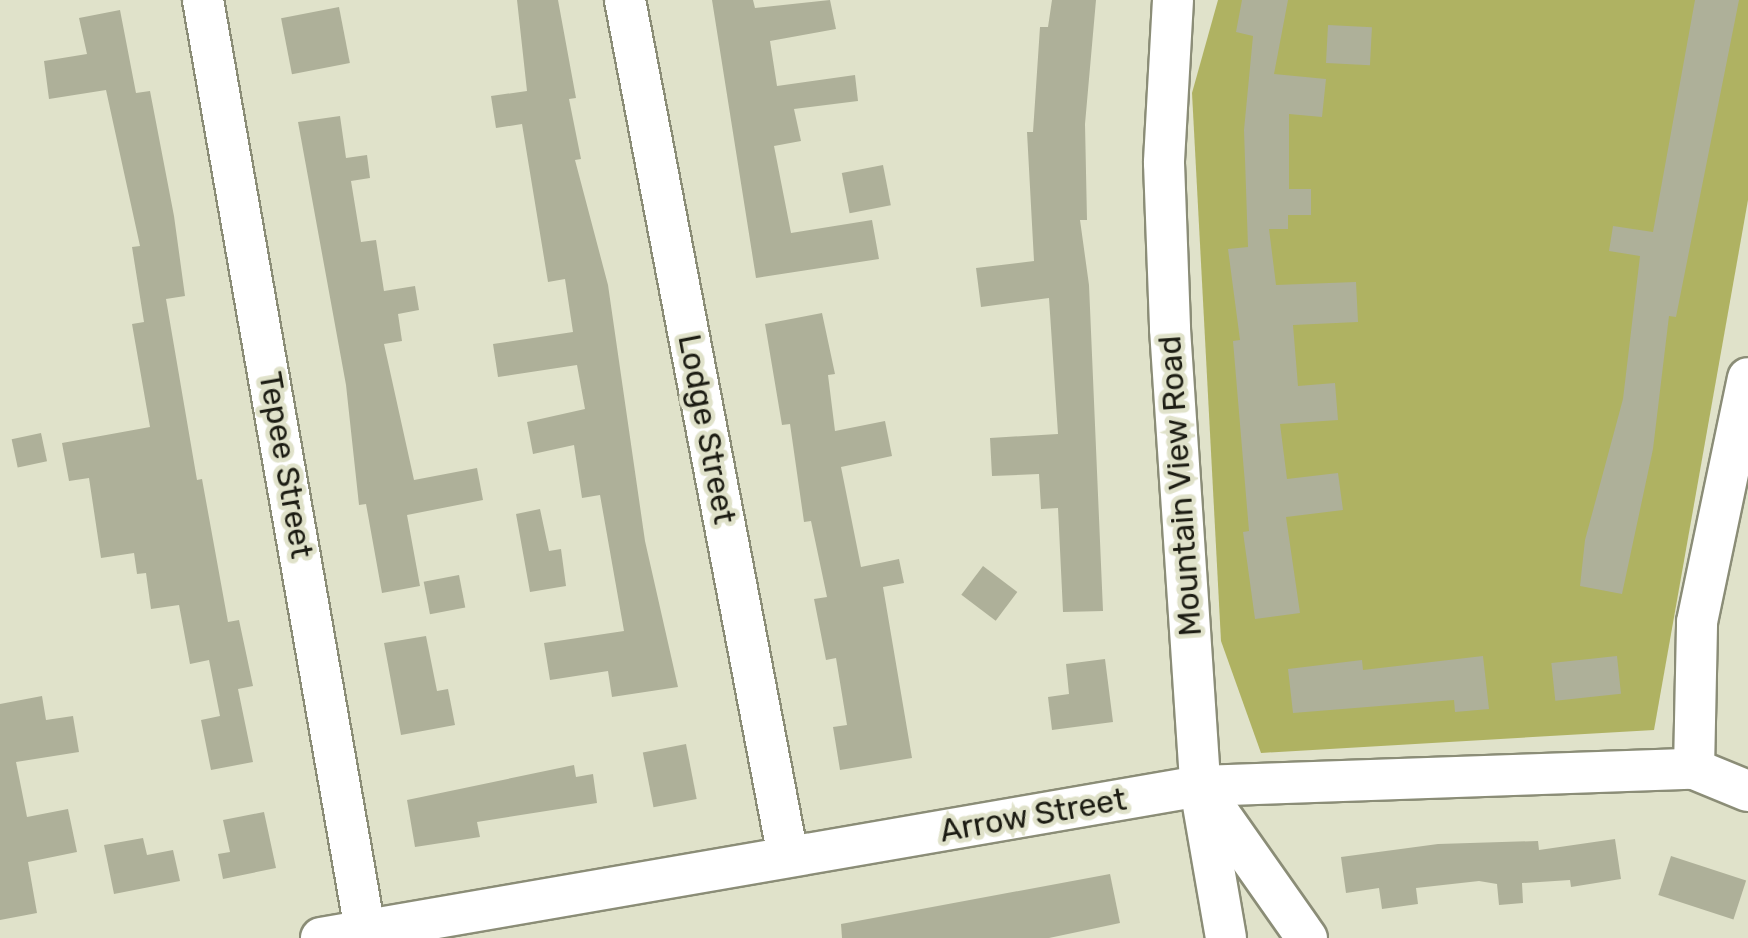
<!DOCTYPE html>
<html>
<head>
<meta charset="utf-8">
<style>
	body { margin:0 }
	#map { position:relative; width:1748px; height:938px; overflow:hidden; background:#e0e2ca; font-family:Rubik,sans-serif }
	div>[style] { position:absolute }
	.forest>* { inset:0; background:#afb262 }
	.building>* { inset:0; background:#aeb099; transform-origin:0 0 }
	.roads { filter:drop-shadow(2px 0 #8b8d77) drop-shadow(-2px 0 #8b8d77) drop-shadow(0 2px #8b8d77) drop-shadow(0 -2px #8b8d77) }
	.minor>* { height:40px; margin:-20px; padding:0 20px; transform-origin:20px; border-radius:20px; background:#fff }
	span { translate:-50% -50%; white-space:nowrap; text-align:center; line-height:1.15; -webkit-text-stroke:9px #e0e2ca; paint-order:stroke }
	.street-label { font-size:32px; color:#1c1c13 }
</style>
</head>
<body>
<div id="map">
	<div class="forest">
		<i style="clip-path:polygon(1218px 0,1748px 0,1748px 200px,1654px 730px,1261px 753px,1221px 641px,1192px 93px)"></i>
	</div>
	<div class="building">
		<i style="clip-path:polygon(517px 0,558px 0,576px 98px,569px 99px,581px 159px,575px 160px,608px 285px,645px 541px,678px 687px,612px 697px,608px 671px,550px 680px,544px 643px,624px 631px,600px 495px,582px 498px,574px 445px,533px 454px,527px 422px,585px 409px,577px 365px,498px 377px,493px 344px,573px 332px,565px 279px,548px 282px,522px 124px,496px 128px,491px 96px,527px 91px)"></i>
		<i style="clip-path:polygon(712px 0,753px 0,755px 8px,830px 0,836px 29px,770px 41px,777px 86px,855px 75px,858px 101px,794px 109px,801px 141px,774px 146px,791px 233px,872px 220px,879px 259px,756px 278px)"></i>
		<i style="clip-path:polygon(1052px 0,1096px 0,1085px 124px,1087px 220px,1080px 220px,1089px 285px,1103px 611px,1063px 612px,1058px 508px,1041px 509px,1039px 474px,992px 476px,990px 438px,1058px 434px,1049px 298px,981px 307px,976px 268px,1034px 261px,1027px 132px,1033px 132px,1040px 27px,1048px 27px)"></i>
		<i style="clip-path:polygon(1242px 0,1288px 0,1274px 74px,1326px 79px,1322px 117px,1289px 114px,1289px 189px,1311px 189px,1311px 215px,1288px 215px,1288px 229px,1269px 229px,1276px 285px,1356px 282px,1358px 322px,1293px 325px,1298px 386px,1335px 383px,1338px 420px,1280px 424px,1287px 479px,1338px 473px,1343px 510px,1286px 517px,1300px 613px,1255px 619px,1243px 532px,1249px 531px,1233px 341px,1240px 340px,1228px 249px,1248px 247px,1244px 130px,1253px 36px,1236px 32px)"></i>
		<i style="clip-path:polygon(1695px 0,1739px 0,1676px 317px,1669px 316px,1653px 449px,1622px 594px,1580px 586px,1585px 540px,1623px 399px,1640px 256px,1609px 251px,1613px 226px,1653px 232px)"></i>
		<i style="left:339px;top:7px;width:57px;height:59px;rotate:79deg"></i>
		<i style="clip-path:polygon(120px 10px,136px 93px,150px 91px,174px 216px,185px 296px,166px 299px,197px 480px,202px 479px,228px 622px,239px 620px,253px 686px,238px 689px,253px 762px,211px 770px,201px 720px,220px 716px,209px 660px,190px 664px,179px 605px,151px 609px,146px 573px,137px 574px,134px 553px,101px 558px,89px 478px,69px 481px,62px 443px,150px 427px,132px 324px,144px 322px,132px 247px,140px 246px,106px 90px,49px 99px,44px 61px,87px 54px,79px 18px)"></i>
		<i style="left:1328px;top:25px;width:44px;height:38px;rotate:3deg"></i>
		<i style="clip-path:polygon(340px 116px,346px 158px,367px 155px,370px 178px,351px 181px,361px 242px,376px 240px,384px 291px,415px 286px,419px 310px,398px 314px,402px 341px,384px 344px,414px 480px,477px 468px,483px 500px,407px 515px,420px 586px,382px 593px,366px 504px,359px 505px,346px 385px,298px 122px)"></i>
		<i style="left:883px;top:165px;width:41px;height:42px;rotate:79deg"></i>
		<i style="clip-path:polygon(822px 313px,835px 374px,828px 375px,835px 431px,885px 421px,892px 456px,841px 467px,861px 567px,899px 559px,904px 583px,883px 587px,912px 758px,840px 770px,833px 727px,847px 725px,836px 658px,826px 660px,814px 599px,827px 597px,811px 521px,804px 522px,790px 424px,782px 425px,765px 324px)"></i>
		<i style="left:41px;top:433px;width:29px;height:30px;rotate:78deg"></i>
		<i style="clip-path:polygon(540px 509px,549px 551px,561px 549px,566px 586px,530px 592px,516px 514px)"></i>
		<i style="left:983px;top:566px;width:43px;height:36px;rotate:37deg"></i>
		<i style="left:459px;top:575px;width:33px;height:36px;rotate:79deg"></i>
		<i style="clip-path:polygon(426px 636px,437px 691px,448px 689px,455px 725px,401px 735px,384px 643px)"></i>
		<i style="clip-path:polygon(1483px 656px,1489px 709px,1455px 712px,1454px 700px,1293px 713px,1288px 669px,1362px 660px,1363px 670px)"></i>
		<i style="left:1617px;top:656px;width:38px;height:66px;rotate:84deg"></i>
		<i style="clip-path:polygon(1105px 659px,1113px 722px,1052px 730px,1048px 697px,1069px 694px,1066px 664px)"></i>
		<i style="clip-path:polygon(42px 696px,46px 720px,73px 716px,79px 752px,16px 762px,27px 817px,68px 809px,77px 852px,28px 862px,37px 913px,0 920px,0 704px)"></i>
		<i style="left:686px;top:744px;width:56px;height:44px;rotate:79deg"></i>
		<i style="clip-path:polygon(574px 765px,576px 777px,593px 774px,597px 803px,477px 822px,480px 837px,415px 847px,407px 800px)"></i>
		<i style="clip-path:polygon(264px 812px,276px 868px,223px 879px,218px 854px,230px 852px,223px 820px)"></i>
		<i style="clip-path:polygon(143px 838px,147px 855px,173px 850px,180px 881px,114px 894px,104px 845px)"></i>
		<i style="clip-path:polygon(1615px 839px,1621px 879px,1571px 887px,1570px 880px,1522px 883px,1523px 903px,1499px 905px,1497px 884px,1479px 881px,1416px 888px,1418px 904px,1382px 909px,1379px 888px,1346px 893px,1341px 857px,1438px 844px,1538px 841px,1539px 850px)"></i>
		<i style="left:1671px;top:856px;width:79px;height:41px;rotate:18deg"></i>
		<i style="clip-path:polygon(1110px 874px,1120px 923px,1049px 938px,842px 938px,841px 924px)"></i>
	</div>
	<div class="roads">
		<div class="minor">
			<i style="left:203px;top:0;width:944px;rotate:80.12deg"></i>
			<i style="left:625px;top:0;width:872px;rotate:79.23deg"></i>
			<i style="left:1173px;top:0;width:163px;rotate:93.2deg"></i>
			<i style="left:1164px;top:163px;width:166px;rotate:87.9deg"></i>
			<i style="left:1170px;top:329px;width:458px;rotate:86.2deg"></i>
			<i style="left:1200px;top:786px;width:186px;rotate:54.9deg"></i>
			<i style="left:1694px;top:769px;width:147px;rotate:-88.8deg"></i>
			<i style="left:1697px;top:622px;width:249px;rotate:-78.2deg"></i>
			<i style="left:1202px;top:799px;width:141px;rotate:80.2deg"></i>
			<i style="left:321px;top:938px;width:892px;rotate:-9.81deg"></i>
			<i style="left:1200px;top:786px;width:494px;rotate:-2deg"></i>
			<i style="left:1694px;top:769px;width:58px;rotate:22.2deg"></i>
		</div>
	</div>
	<div class="street-label">
		<span style="left:707px;top:429px;rotate:79deg">Lodge Street</span>
		<span style="left:286px;top:465px;rotate:80deg">Tepee Street</span>
		<span style="left:1180px;top:486px;rotate:-94deg">Mountain View Road</span>
		<span style="left:1033px;top:815px;rotate:-10deg">Arrow Street</span>
	</div>
</div>
</body>
</html>
